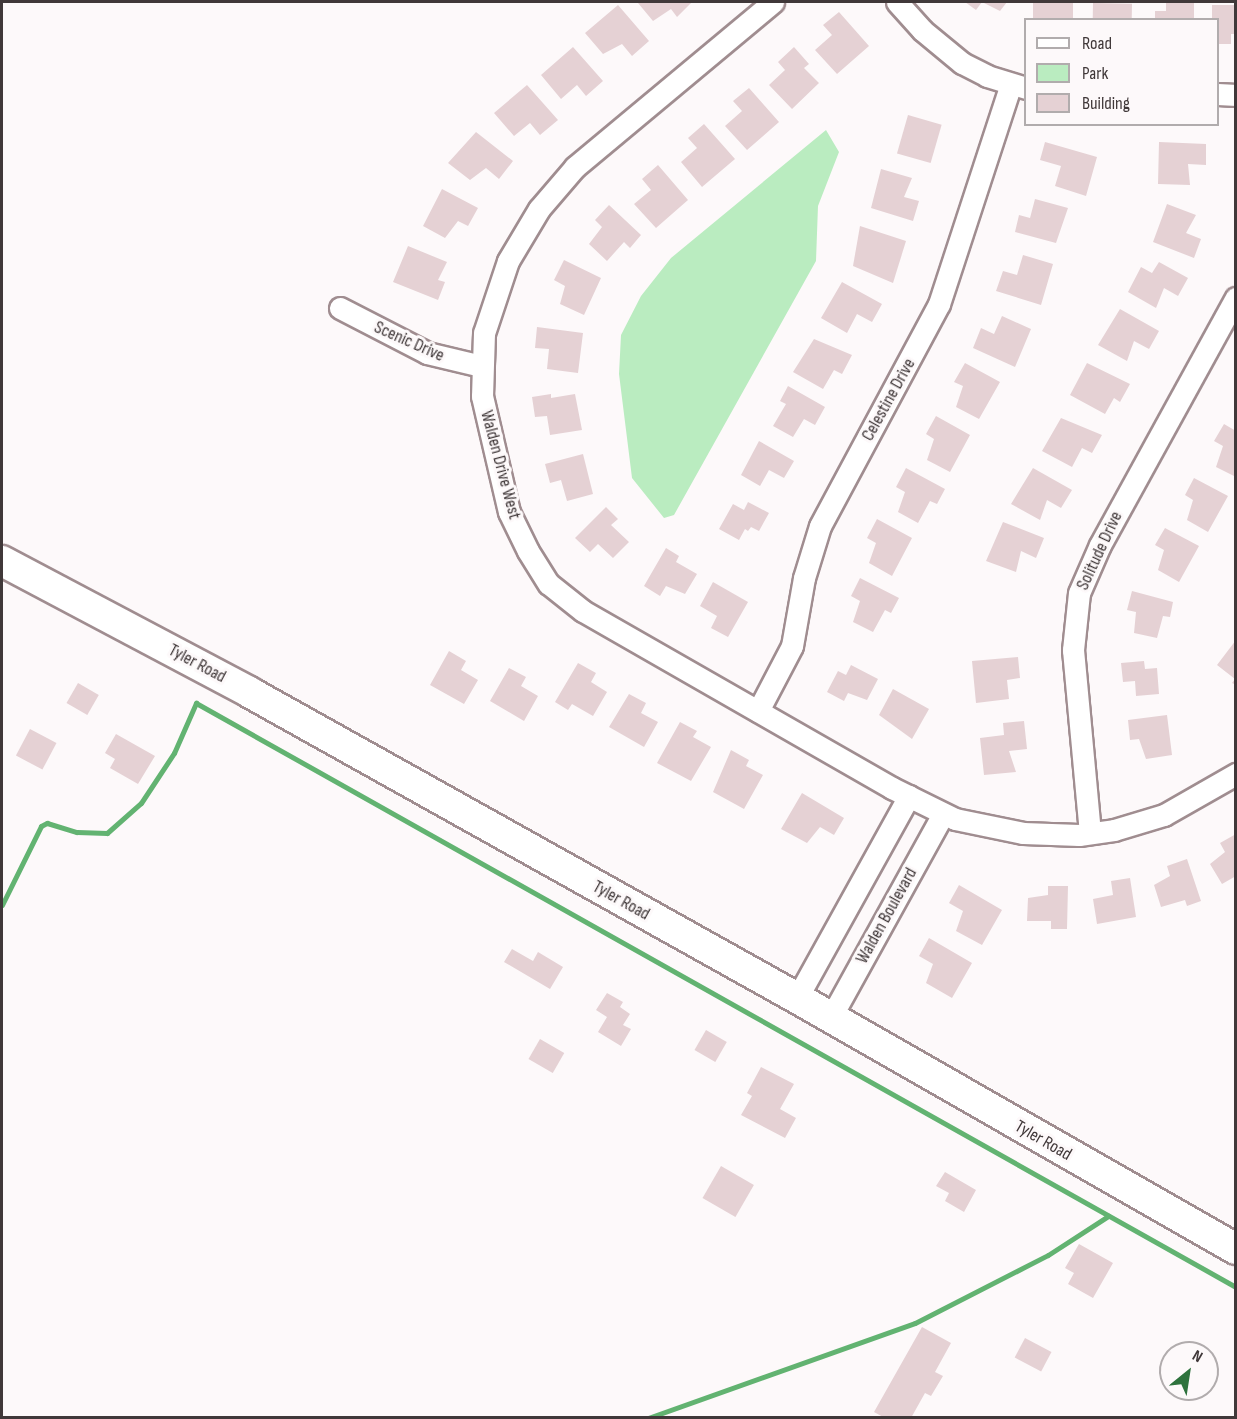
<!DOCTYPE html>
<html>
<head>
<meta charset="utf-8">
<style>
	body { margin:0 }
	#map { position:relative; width:1237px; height:1419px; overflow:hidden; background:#fdf9fa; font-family:"Sofia Sans Condensed",sans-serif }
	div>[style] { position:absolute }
	.green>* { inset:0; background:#baecc0 }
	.stream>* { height:5px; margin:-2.5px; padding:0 2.5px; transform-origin:2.5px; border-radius:2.5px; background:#62b371 }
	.building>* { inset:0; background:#e5d1d4; transform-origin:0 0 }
	.roads { filter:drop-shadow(2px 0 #a08d90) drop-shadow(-2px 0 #a08d90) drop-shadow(0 2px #a08d90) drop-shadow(0 -2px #a08d90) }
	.street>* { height:21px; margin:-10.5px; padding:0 10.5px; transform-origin:10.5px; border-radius:10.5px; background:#fff }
	.secondary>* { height:30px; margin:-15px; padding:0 15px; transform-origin:15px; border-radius:15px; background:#fff }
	span { translate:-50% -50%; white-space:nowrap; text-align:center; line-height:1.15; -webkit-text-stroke:6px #fdf9fa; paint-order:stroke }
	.street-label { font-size:18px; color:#403839 }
	.frame { position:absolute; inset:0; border:3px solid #403839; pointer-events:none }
	.legend { position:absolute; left:1024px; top:18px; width:195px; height:108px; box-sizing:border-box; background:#fdf9fa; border:2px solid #b1acad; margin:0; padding:8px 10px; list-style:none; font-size:18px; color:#403839 }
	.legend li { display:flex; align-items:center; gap:12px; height:30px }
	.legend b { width:30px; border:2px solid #b1acad }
	.north { position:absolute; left:1159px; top:1341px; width:60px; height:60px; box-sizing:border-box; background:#fdf9fa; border:2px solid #b1acad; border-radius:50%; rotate:30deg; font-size:16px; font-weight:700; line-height:24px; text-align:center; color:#403839 }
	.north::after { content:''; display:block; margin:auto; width:21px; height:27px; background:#2e723d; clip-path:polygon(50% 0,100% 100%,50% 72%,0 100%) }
</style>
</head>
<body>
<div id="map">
	<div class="green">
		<i style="clip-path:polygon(826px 130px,839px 152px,818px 206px,816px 261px,674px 515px,664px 518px,632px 478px,619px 374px,621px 335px,641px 296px,671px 258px)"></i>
	</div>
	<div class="stream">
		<i style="left:2px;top:905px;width:88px;rotate:-63.7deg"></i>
		<i style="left:41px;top:826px;width:7px;rotate:-27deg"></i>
		<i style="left:47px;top:823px;width:31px;rotate:17deg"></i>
		<i style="left:77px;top:832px;width:30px;rotate:2deg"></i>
		<i style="left:107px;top:833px;width:45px;rotate:-41.4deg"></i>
		<i style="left:141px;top:803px;width:60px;rotate:-56.6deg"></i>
		<i style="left:174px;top:753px;width:55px;rotate:-66.3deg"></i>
		<i style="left:196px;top:703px;width:1193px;rotate:29.32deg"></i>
		<i style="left:648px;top:1418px;width:283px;rotate:-19.6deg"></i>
		<i style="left:915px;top:1323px;width:149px;rotate:-27.1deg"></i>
		<i style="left:1048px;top:1255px;width:72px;rotate:-33deg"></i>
	</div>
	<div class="building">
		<i style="clip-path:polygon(692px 2px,677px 17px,671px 9px,653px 21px,638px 3px)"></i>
		<i style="clip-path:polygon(965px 2px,1007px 2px,1000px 11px,982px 2px,976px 10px)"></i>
		<i style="left:1033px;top:2px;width:40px;height:18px"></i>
		<i style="clip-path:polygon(1166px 2px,1194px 2px,1194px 20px,1155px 20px,1155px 11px,1166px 11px)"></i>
		<i style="left:1093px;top:3px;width:39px;height:17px;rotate:1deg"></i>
		<i style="clip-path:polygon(618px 5px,649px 41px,632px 56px,622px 44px,603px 54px,585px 33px)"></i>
		<i style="clip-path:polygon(1212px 5px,1236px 5px,1236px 34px,1231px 34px,1231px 44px,1218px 44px,1218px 20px,1212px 20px)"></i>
		<i style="clip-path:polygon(839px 12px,869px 46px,837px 74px,815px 50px,832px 35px,823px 25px)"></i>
		<i style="clip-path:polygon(573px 47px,603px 81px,586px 96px,577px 85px,561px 99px,541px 75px)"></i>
		<i style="clip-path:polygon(794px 47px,809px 64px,804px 68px,819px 83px,792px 109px,769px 85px,785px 70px,778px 62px)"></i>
		<i style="clip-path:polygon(527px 85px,558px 120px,540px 135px,530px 123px,514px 136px,494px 113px)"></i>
		<i style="clip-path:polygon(749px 88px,779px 122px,747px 150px,725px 126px,742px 111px,733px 101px)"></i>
		<i style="left:908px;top:115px;width:35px;height:40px;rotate:16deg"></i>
		<i style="clip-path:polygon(704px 124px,735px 159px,702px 187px,681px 162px,697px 148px,688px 138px)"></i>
		<i style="clip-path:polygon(476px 132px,513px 161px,499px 179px,486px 168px,470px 180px,448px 163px)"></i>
		<i style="clip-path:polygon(1045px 142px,1097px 157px,1086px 196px,1055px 186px,1061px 166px,1040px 160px)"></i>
		<i style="clip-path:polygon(1159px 142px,1206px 144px,1206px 165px,1188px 164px,1190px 185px,1158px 184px)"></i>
		<i style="clip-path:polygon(658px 165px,688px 200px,656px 228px,634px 204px,651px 190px,642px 179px)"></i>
		<i style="clip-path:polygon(881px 169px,912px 178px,904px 197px,919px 201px,913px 221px,871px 208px)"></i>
		<i style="clip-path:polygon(442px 189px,478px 208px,468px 226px,458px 221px,445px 238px,423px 226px)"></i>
		<i style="clip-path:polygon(1035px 199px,1068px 208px,1056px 243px,1015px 232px,1019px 215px,1030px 218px)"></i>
		<i style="clip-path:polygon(1167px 204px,1196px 215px,1186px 233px,1201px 239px,1194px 258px,1153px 242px)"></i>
		<i style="clip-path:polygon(609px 205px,641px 235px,630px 248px,624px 242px,607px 261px,589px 244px,602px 227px,595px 220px)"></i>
		<i style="clip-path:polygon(860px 226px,906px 241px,893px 283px,853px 266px)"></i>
		<i style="clip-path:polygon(408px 246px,447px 262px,438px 280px,445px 282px,438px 300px,393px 282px)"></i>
		<i style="clip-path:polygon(1023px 255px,1053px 264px,1041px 305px,996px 291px,1003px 271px,1017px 275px)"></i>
		<i style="clip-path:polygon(564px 260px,601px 278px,584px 315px,560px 304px,565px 286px,554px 280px)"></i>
		<i style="clip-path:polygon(1159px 262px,1188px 278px,1178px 296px,1164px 288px,1156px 308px,1128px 292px,1141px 267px,1152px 273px)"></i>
		<i style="clip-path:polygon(842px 282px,882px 304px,872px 322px,857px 314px,847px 333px,821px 318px)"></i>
		<i style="clip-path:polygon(1120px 309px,1159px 331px,1149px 349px,1134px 341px,1127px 361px,1098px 345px)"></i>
		<i style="clip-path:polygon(1002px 316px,1031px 329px,1015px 367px,973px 348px,981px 328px,994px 334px)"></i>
		<i style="clip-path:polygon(537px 327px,583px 333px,578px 373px,547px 369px,549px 349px,535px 348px)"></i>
		<i style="clip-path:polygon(814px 339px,852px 355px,842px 374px,834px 370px,823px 389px,793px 372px)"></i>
		<i style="clip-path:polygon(965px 363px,1000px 382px,979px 419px,956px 407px,963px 386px,954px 382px)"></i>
		<i style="clip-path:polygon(1087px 363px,1130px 384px,1120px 402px,1114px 398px,1105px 414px,1070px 395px)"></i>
		<i style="clip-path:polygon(788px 386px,825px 407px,815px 425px,804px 419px,793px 437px,773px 426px,786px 404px,780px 401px)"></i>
		<i style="clip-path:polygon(551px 394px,551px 398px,575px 394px,582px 430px,550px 435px,547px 416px,535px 417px,532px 397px)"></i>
		<i style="clip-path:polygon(936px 416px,970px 435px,950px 472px,927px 460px,934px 439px,926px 434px)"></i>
		<i style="clip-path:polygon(1061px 418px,1102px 435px,1092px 453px,1082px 448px,1072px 467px,1042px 451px)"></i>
		<i style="clip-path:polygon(1224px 424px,1236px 431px,1236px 477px,1216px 467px,1223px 446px,1214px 441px)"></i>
		<i style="clip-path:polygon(759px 441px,794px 461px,784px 478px,769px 470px,760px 486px,741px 475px)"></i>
		<i style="clip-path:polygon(583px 454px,593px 494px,567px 501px,561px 480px,550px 483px,545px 464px)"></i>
		<i style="clip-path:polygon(906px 468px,945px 489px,937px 504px,930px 501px,918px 523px,898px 512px,905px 492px,896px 487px)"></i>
		<i style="clip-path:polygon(1033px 468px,1072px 490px,1061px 508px,1047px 500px,1040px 520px,1011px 504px)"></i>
		<i style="clip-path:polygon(1194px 478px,1228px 496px,1208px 532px,1187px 520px,1193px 500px,1185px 495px)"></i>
		<i style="clip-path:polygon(748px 502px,769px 513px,759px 531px,751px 527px,748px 531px,745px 529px,739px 540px,719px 529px,733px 504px,744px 510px)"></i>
		<i style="clip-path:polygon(606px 507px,618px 519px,611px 525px,629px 542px,613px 558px,598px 544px,590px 552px,575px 538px)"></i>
		<i style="clip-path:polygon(877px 519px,912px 538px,892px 576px,869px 563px,876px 543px,867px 538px)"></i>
		<i style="clip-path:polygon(1003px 522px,1044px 538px,1036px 558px,1021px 551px,1016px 572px,986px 561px)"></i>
		<i style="clip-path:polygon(1165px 528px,1199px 546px,1179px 582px,1158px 570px,1164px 550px,1155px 545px)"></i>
		<i style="clip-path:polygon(666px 548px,679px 556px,676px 562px,697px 574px,685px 594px,666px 586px,660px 596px,644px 586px)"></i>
		<i style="clip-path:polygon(860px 578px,899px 598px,891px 613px,885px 610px,873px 632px,853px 622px,860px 601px,851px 596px)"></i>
		<i style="clip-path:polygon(713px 582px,748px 602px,728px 637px,711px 628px,717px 616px,700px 606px)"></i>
		<i style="clip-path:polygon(1132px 591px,1173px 602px,1170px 617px,1163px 616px,1157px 638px,1134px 633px,1136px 612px,1127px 610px)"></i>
		<i style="clip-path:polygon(1236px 640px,1236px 685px,1232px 683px,1235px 679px,1217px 665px)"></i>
		<i style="clip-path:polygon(449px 651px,466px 661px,461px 670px,478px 680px,464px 704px,430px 685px)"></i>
		<i style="clip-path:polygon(1018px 657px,1020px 678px,1007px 680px,1009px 699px,976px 703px,972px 661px)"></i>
		<i style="clip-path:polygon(1144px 661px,1145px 669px,1157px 668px,1159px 694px,1136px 696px,1135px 681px,1123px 682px,1121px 663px)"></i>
		<i style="clip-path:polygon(578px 663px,596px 673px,591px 682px,607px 692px,593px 716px,572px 704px,568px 710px,555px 702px)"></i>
		<i style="clip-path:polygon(851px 665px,878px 679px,867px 700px,848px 693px,844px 701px,827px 692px,838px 671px,846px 675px)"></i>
		<i style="clip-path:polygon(509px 668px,526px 677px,521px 686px,538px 696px,524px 721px,490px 701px)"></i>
		<i style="left:78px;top:683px;width:24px;height:23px;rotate:30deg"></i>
		<i style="clip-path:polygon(893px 689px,929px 709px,912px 739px,879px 715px)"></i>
		<i style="clip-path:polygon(629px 694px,646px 703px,641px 713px,658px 722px,644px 747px,609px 727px)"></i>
		<i style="clip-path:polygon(1167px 715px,1172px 755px,1146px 759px,1139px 739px,1130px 740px,1128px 720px)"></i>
		<i style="clip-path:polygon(1024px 721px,1027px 749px,1009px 751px,1016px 772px,984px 775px,980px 738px,1004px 735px,1003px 723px)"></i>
		<i style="clip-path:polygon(680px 722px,697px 731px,693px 737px,711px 747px,691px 781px,657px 763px)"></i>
		<i style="left:30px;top:729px;width:30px;height:30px;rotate:28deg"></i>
		<i style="clip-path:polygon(116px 734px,155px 756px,138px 784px,110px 768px,115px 759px,105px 753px)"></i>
		<i style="clip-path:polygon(731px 750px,749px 760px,746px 766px,763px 775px,744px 809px,713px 792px)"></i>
		<i style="clip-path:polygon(802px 793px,844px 818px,834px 835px,820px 827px,807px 843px,781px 829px)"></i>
		<i style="clip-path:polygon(1236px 834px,1236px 876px,1222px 884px,1210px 864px,1225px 852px,1220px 843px)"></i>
		<i style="clip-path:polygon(1187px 859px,1201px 901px,1187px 906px,1185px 900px,1161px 907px,1154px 885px,1170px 876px,1167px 866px)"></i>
		<i style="clip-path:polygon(1130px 878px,1136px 917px,1097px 924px,1093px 899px,1113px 895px,1111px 881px)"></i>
		<i style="clip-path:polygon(959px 885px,1002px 910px,982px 945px,956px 931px,963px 911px,949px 903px)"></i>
		<i style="clip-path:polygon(1048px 886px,1068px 886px,1067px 929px,1051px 929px,1051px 921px,1027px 921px,1028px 898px,1048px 895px)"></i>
		<i style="clip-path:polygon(929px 938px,972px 963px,952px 998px,926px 983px,933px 964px,919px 956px)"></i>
		<i style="clip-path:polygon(512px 949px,533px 961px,538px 952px,563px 967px,550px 989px,504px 962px)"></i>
		<i style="clip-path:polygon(607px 993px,623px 1002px,620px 1007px,630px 1014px,623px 1025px,631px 1029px,621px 1046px,598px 1032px,607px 1017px,596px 1010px)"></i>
		<i style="left:706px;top:1030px;width:24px;height:23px;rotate:30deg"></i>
		<i style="left:540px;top:1039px;width:28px;height:23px;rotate:30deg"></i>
		<i style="clip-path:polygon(761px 1067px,794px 1084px,780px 1109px,796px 1118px,785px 1138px,741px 1115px,752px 1096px,747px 1093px)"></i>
		<i style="left:721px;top:1166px;width:38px;height:37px;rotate:30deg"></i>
		<i style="clip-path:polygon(945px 1172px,976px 1190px,964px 1212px,945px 1201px,949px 1193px,936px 1186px)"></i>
		<i style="clip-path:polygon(1079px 1244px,1113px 1263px,1093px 1298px,1068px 1284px,1074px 1273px,1065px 1268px)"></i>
		<i style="clip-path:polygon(922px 1327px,951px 1343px,935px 1372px,943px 1376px,931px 1396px,925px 1393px,911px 1418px,885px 1418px,874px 1412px)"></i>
		<i style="left:1025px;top:1338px;width:30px;height:22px;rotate:28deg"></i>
	</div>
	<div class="roads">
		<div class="street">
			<i style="left:773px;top:2px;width:258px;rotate:140.2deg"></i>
			<i style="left:575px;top:167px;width:55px;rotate:130.6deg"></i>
			<i style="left:539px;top:209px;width:61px;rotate:120.8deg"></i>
			<i style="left:508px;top:261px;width:76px;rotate:108.4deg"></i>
			<i style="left:484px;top:333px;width:63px;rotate:91.8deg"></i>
			<i style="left:482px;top:396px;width:119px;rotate:76.9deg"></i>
			<i style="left:509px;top:512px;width:43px;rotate:64deg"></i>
			<i style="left:528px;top:551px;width:39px;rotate:58deg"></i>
			<i style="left:549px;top:584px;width:43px;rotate:38.5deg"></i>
			<i style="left:583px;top:611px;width:356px;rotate:29.8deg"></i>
			<i style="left:892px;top:788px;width:70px;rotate:26.2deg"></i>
			<i style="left:955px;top:819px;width:69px;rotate:11.6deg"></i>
			<i style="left:1023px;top:833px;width:56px;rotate:2deg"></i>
			<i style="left:1079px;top:835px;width:35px;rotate:-8deg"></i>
			<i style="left:1114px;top:830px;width:52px;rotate:-16.7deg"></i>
			<i style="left:1164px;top:815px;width:83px;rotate:-29.7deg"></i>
			<i style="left:897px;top:2px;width:38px;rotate:48deg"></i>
			<i style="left:922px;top:30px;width:52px;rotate:39.5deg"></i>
			<i style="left:962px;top:63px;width:28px;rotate:27deg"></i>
			<i style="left:987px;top:76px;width:41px;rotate:17.1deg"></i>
			<i style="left:1218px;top:94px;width:18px;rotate:3deg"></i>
			<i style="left:340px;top:308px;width:98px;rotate:27.3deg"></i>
			<i style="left:427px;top:353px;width:56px;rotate:13.5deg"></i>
			<i style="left:758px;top:711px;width:73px;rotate:-62.4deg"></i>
			<i style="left:792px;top:646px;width:69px;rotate:-80deg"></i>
			<i style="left:804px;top:578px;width:54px;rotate:-72.9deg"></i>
			<i style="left:820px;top:526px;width:252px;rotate:-61.8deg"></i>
			<i style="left:939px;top:304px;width:231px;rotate:-71.9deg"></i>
			<i style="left:1090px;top:833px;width:184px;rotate:-95.3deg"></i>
			<i style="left:1073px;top:650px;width:57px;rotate:-84deg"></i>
			<i style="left:1079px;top:593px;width:52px;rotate:-66.4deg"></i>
			<i style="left:1100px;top:545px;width:282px;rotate:-61.2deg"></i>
			<i style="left:797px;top:998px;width:231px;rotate:-61deg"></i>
			<i style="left:831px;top:1017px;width:232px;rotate:-61.1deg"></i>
		</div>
		<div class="secondary">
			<i style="left:2px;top:561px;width:280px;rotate:27.9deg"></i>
			<i style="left:249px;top:692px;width:628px;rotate:29.18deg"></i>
			<i style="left:797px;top:998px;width:506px;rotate:29.76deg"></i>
		</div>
	</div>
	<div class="street-label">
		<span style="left:409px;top:342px;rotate:24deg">Scenic Drive</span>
		<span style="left:889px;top:400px;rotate:-61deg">Celestine Drive</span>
		<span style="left:500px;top:465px;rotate:75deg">Walden Drive West</span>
		<span style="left:1100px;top:551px;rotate:-65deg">Solitude Drive</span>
		<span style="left:197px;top:664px;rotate:28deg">Tyler Road</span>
		<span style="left:621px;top:901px;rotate:29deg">Tyler Road</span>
		<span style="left:887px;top:916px;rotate:-61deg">Walden Boulevard</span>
		<span style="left:1043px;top:1141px;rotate:30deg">Tyler Road</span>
	</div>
	<div class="frame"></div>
	<ul class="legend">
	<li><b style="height:8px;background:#fff"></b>Road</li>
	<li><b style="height:16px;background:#baecc0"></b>Park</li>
	<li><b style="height:16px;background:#e5d1d4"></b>Building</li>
	</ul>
	<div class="north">N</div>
</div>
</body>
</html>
